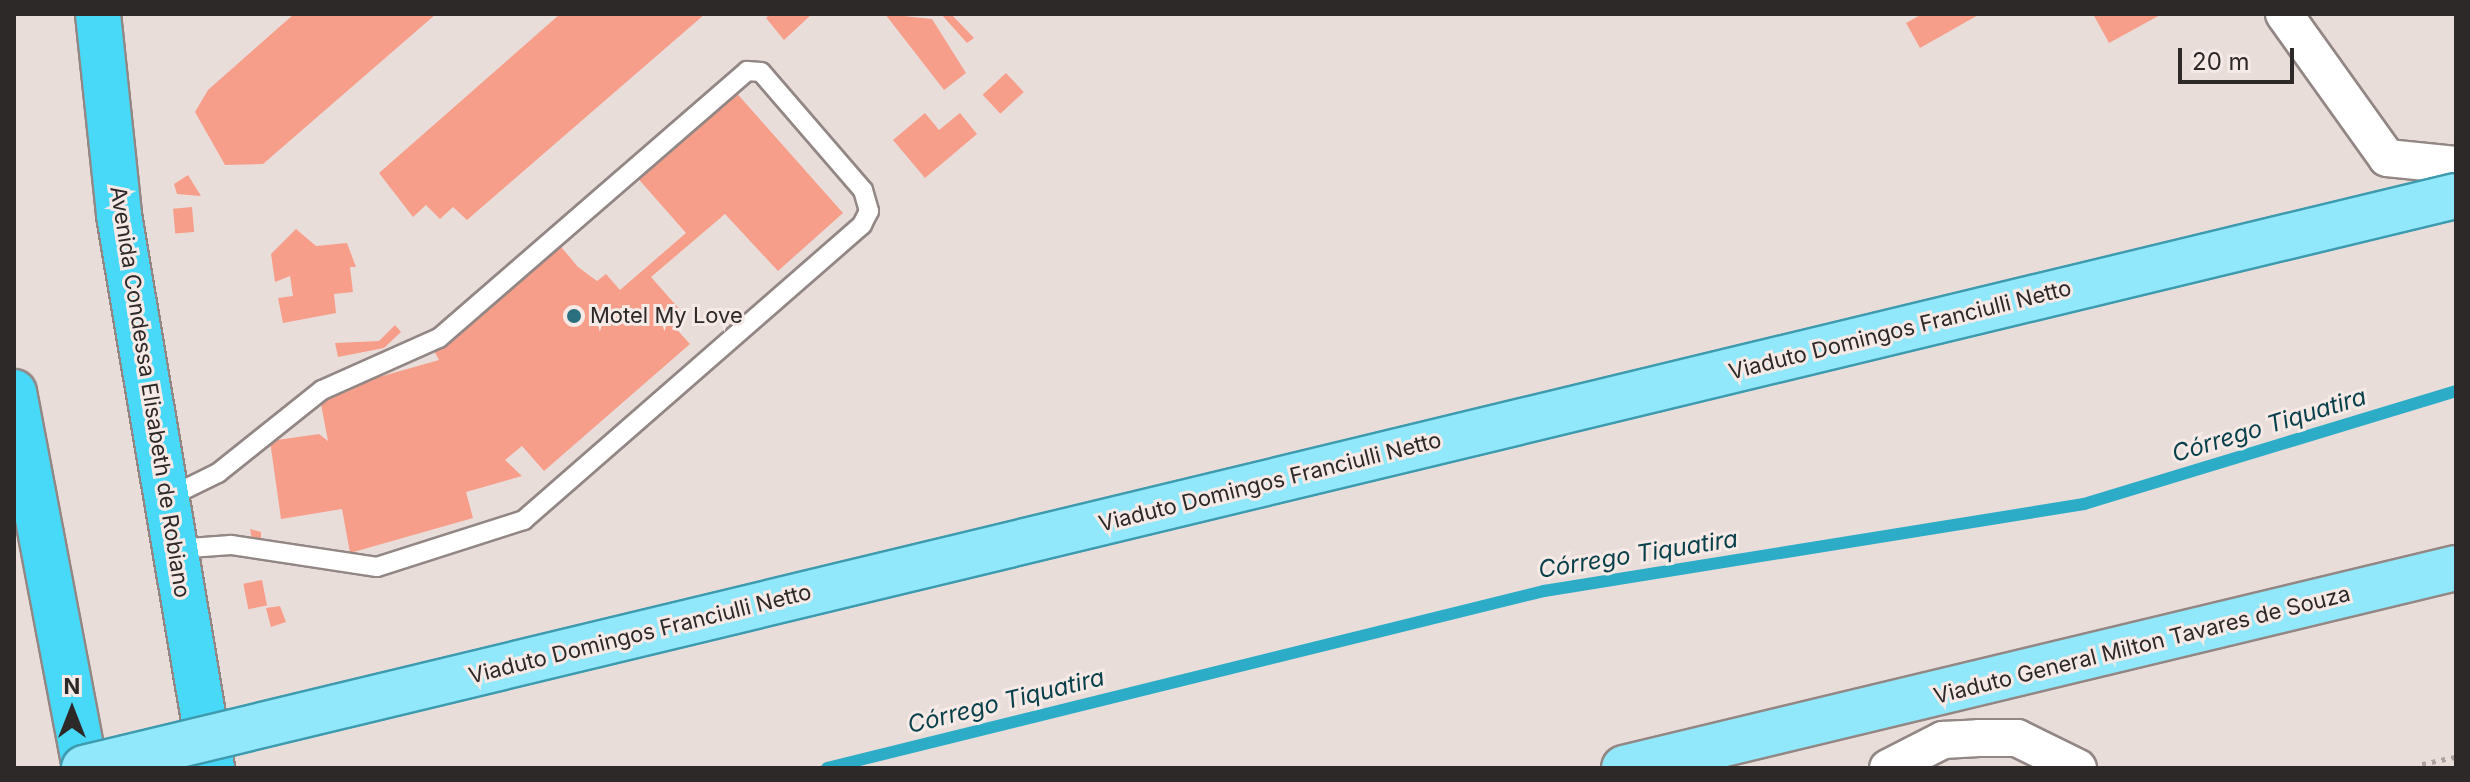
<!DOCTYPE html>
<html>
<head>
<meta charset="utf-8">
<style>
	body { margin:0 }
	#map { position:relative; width:2470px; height:782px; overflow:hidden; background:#e9ddda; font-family:Inter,sans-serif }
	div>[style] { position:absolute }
	.stream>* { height:12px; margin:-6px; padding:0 6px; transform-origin:6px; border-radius:6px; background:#2cacc6 }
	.building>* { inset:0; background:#f79e8a; transform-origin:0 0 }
	.path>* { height:5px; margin-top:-2.5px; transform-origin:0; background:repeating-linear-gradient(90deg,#ada3a1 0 4px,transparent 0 10px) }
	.roads { filter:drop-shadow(2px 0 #928784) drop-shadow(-2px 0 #928784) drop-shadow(0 2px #928784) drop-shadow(0 -2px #928784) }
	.lane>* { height:18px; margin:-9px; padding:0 9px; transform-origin:9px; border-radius:9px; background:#fff }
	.street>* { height:36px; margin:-18px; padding:0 18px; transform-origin:18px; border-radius:18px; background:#fff }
	.primary>* { height:44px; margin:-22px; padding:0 22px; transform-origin:22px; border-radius:22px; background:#91e8fa }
	.highway>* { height:44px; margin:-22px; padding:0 22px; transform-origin:22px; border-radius:22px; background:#47d9f7 }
	.bridges { filter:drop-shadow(2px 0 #3e9baf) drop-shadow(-2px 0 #3e9baf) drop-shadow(0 2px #3e9baf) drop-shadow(0 -2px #3e9baf) }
	.primary-bridge>* { height:44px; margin:-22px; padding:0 22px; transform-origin:22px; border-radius:22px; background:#91e8fa }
	.dots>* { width:22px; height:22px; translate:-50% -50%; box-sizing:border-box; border:4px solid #f6eae7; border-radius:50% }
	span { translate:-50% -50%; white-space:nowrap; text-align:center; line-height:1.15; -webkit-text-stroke:6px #f6eae7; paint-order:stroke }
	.poi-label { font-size:22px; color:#2d2928 }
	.left { translate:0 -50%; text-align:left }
	.street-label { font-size:22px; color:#2d2928 }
	.water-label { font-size:24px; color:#073f4a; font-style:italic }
	.frame { position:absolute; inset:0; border:16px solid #2d2928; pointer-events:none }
	.north { position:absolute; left:32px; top:670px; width:80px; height:80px; -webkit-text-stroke:6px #f6eae7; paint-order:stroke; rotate:0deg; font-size:22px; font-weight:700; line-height:32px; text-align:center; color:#2d2928 }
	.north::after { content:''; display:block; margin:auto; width:28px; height:36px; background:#2d2928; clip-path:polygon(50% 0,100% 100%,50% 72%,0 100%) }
	.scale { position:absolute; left:2178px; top:48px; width:116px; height:36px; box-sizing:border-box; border:4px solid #2d2928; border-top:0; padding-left:10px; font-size:24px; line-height:28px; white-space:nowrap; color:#2d2928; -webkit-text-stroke:6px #f6eae7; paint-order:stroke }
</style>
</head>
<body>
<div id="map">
	<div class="stream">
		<i style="left:827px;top:768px;width:739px;rotate:-13.87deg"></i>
		<i style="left:1544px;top:591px;width:547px;rotate:-9.15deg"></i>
		<i style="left:2084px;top:504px;width:389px;rotate:-16.9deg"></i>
	</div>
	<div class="building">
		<i style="clip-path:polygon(294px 14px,436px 14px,263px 164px,225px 165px,195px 112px,208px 90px)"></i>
		<i style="clip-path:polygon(560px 14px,705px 14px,467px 220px,453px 207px,440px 219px,426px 205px,413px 217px,379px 173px)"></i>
		<i style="clip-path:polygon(770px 14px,812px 14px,784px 40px,766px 18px)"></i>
		<i style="clip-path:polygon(885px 14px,932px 19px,966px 73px,944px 90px)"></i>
		<i style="clip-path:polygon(941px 14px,951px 14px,974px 38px,967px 43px)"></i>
		<i style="clip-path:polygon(1922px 14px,1980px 14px,1920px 48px,1906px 23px)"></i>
		<i style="clip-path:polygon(2093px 14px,2162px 14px,2109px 43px)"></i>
		<i style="left:1006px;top:73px;width:26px;height:32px;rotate:47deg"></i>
		<i style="clip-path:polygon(733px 89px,843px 213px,778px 271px,725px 214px,651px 277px,681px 311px,669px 321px,690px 344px,544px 471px,522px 446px,505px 460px,522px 476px,466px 492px,473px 518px,350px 553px,342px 509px,281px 519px,270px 441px,319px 434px,328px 441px,319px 394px,439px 360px,434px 351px,557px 242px,578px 267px,597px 281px,606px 274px,620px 290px,686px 233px,635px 175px)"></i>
		<i style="clip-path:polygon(925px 113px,939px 130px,960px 113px,977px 134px,925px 178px,893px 140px)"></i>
		<i style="clip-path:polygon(188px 175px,201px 196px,177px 194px,174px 184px)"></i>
		<i style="left:192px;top:207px;width:25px;height:19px;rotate:85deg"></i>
		<i style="clip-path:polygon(296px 229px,316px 246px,347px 243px,356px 267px,350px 267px,353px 292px,334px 294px,336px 313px,283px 323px,278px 298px,293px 296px,290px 276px,275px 282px,271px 254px)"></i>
		<i style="clip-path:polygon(395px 325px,401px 332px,384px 348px,338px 357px,335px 343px,379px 341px)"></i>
		<i style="clip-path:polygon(250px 529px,261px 532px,261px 539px,252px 539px)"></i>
		<i style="left:262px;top:580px;width:26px;height:19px;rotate:79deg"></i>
		<i style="clip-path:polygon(280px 606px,286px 622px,271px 627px,266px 608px)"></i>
	</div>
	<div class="path">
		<i style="left:2422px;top:764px;width:35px;rotate:-12deg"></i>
	</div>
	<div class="roads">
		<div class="lane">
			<i style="left:167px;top:498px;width:57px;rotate:-26.1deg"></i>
			<i style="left:218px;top:473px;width:133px;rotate:-38.6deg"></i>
			<i style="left:322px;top:390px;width:128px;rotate:-24deg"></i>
			<i style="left:439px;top:338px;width:408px;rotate:-40.9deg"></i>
			<i style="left:747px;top:71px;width:14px;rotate:4deg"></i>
			<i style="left:761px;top:72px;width:156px;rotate:49.2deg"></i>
			<i style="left:863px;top:190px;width:22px;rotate:74deg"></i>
			<i style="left:869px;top:211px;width:16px;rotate:117deg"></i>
			<i style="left:862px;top:225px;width:449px;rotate:138.9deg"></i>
			<i style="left:524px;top:520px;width:154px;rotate:162.3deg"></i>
			<i style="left:377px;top:567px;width:148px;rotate:-171.4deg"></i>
			<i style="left:231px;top:545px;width:56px;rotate:175.9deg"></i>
		</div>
		<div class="street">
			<i style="left:2284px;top:14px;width:177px;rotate:54.4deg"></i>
			<i style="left:2387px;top:158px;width:69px;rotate:5.8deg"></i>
			<i style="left:1888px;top:768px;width:62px;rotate:-27deg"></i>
			<i style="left:1943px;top:740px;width:36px;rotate:-3deg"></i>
			<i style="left:1979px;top:738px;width:38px"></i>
			<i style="left:2017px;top:738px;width:68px;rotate:26.2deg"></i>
		</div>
		<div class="primary">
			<i style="left:1624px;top:768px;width:856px;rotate:-13.52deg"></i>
		</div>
		<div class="highway">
			<i style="left:98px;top:14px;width:202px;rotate:84deg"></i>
			<i style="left:119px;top:215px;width:561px;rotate:80.45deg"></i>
			<i style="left:14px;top:392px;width:383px;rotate:79.3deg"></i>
		</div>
	</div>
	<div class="bridges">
		<div class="primary-bridge">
			<i style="left:84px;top:768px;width:2440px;rotate:-13.56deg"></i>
		</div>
	</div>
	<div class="dots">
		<i style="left:574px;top:316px;background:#2b707f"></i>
	</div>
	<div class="poi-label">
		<span class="left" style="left:590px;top:316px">Motel My Love</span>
	</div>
	<div class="street-label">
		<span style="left:1900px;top:330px;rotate:-14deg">Viaduto Domingos Franciulli Netto</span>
		<span style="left:150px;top:392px;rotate:81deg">Avenida Condessa Elisabeth de Robiano</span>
		<span style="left:1270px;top:482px;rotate:-14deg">Viaduto Domingos Franciulli Netto</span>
		<span style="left:640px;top:634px;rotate:-14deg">Viaduto Domingos Franciulli Netto</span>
		<span style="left:2142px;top:645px;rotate:-14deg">Viaduto General Milton Tavares de Souza</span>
	</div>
	<div class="water-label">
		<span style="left:2269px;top:425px;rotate:-17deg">Córrego Tiquatira</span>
		<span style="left:1638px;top:554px;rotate:-9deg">Córrego Tiquatira</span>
		<span style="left:1006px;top:701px;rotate:-14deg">Córrego Tiquatira</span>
	</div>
	<div class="frame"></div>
	<div class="north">N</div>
	<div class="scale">20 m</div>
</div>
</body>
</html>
